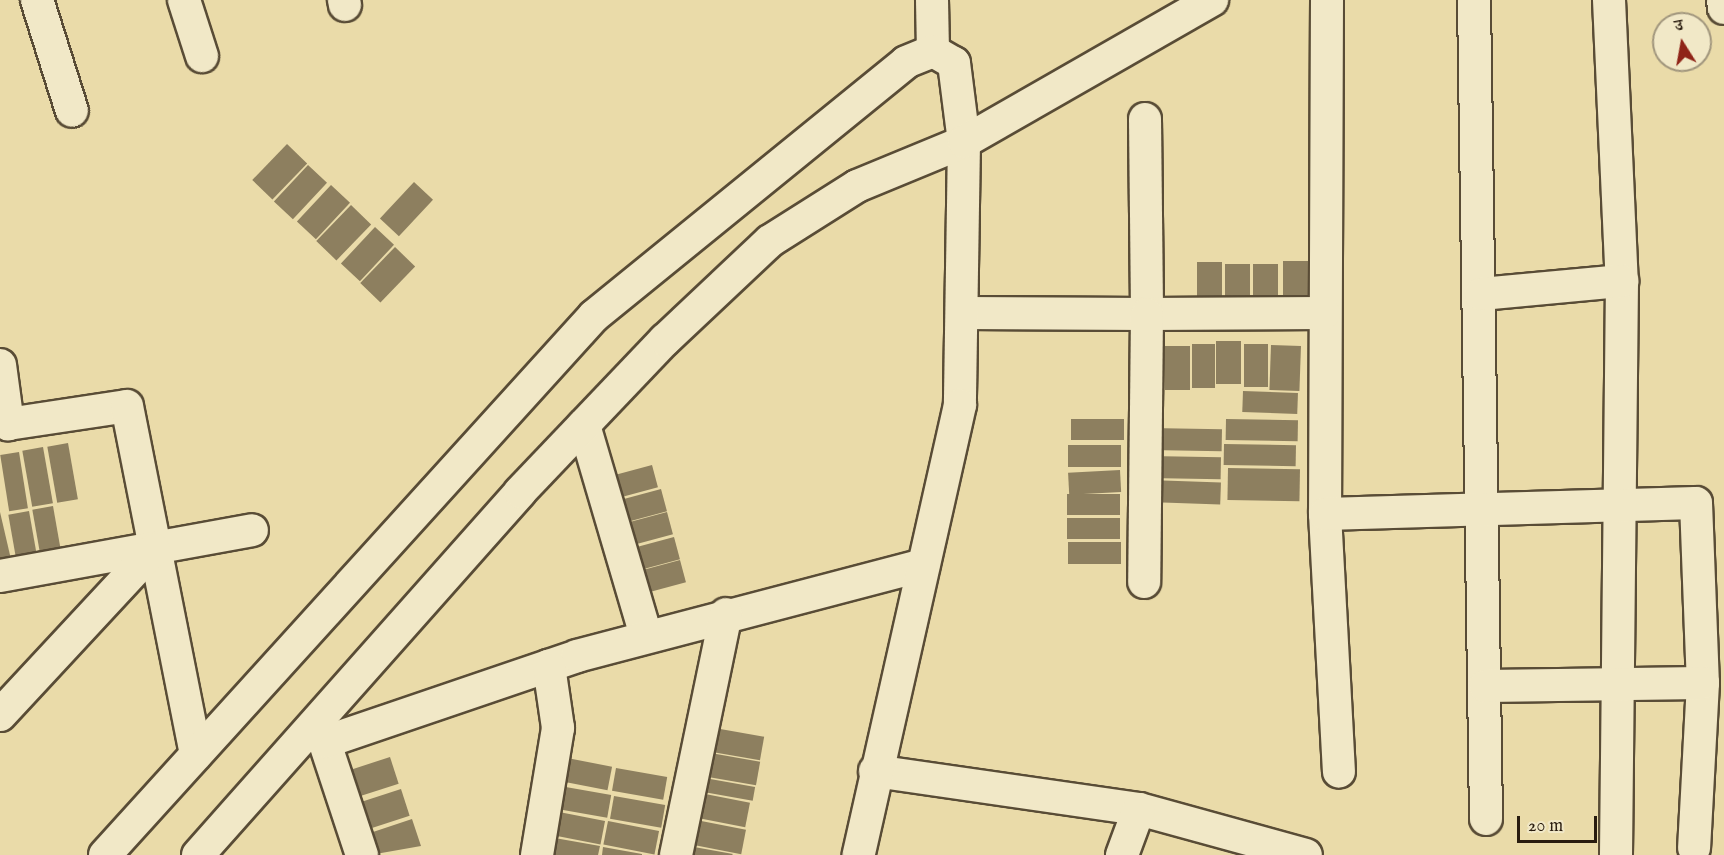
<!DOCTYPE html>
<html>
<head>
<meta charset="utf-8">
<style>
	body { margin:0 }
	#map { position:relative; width:1724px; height:855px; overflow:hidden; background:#eadba9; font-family:"IM FELL English","Noto Serif Devanagari",serif }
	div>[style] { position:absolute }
	.building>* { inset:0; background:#8d7f5f; transform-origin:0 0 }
	.roads { filter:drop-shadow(2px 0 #594c36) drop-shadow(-2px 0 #594c36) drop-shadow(0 2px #594c36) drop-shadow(0 -2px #594c36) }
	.minor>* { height:32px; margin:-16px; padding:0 16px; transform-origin:16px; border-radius:16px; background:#f1e8c7 }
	span { translate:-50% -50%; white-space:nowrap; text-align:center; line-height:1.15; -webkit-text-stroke:4.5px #f1e8c7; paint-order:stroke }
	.north { position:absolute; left:1652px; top:12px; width:60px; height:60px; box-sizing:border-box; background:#f1e8c7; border:2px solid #a1967d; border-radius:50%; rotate:349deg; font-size:16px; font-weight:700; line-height:24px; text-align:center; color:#291c0f }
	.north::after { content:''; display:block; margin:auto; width:21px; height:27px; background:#8f2418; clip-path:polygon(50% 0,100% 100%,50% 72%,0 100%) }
	.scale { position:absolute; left:1517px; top:816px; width:80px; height:27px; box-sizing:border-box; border:3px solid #291c0f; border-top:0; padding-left:8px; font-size:18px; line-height:21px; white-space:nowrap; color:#291c0f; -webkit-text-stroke:4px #f1e8c7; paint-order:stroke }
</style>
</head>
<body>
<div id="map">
	<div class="building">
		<i style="left:287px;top:144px;width:28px;height:50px;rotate:44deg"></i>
		<i style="left:308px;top:165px;width:26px;height:50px;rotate:43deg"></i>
		<i style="left:414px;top:182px;width:26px;height:50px;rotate:43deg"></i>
		<i style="left:331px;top:185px;width:26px;height:50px;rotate:43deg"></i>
		<i style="left:351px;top:205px;width:28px;height:50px;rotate:44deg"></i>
		<i style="left:375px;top:227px;width:26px;height:50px;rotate:43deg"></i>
		<i style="left:395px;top:247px;width:28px;height:50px;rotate:44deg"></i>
		<i style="left:1283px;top:261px;width:25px;height:44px"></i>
		<i style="left:1197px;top:262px;width:25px;height:44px"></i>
		<i style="left:1225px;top:264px;width:25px;height:44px"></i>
		<i style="left:1253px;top:264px;width:25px;height:44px"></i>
		<i style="left:1216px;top:341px;width:25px;height:43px"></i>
		<i style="left:1192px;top:344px;width:23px;height:44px"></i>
		<i style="left:1244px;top:344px;width:24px;height:43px"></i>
		<i style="left:1271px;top:345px;width:30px;height:45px;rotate:2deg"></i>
		<i style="left:1165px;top:346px;width:25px;height:44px"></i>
		<i style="left:1243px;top:391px;width:55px;height:21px;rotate:2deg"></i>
		<i style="left:1124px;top:419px;width:21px;height:53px;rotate:90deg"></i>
		<i style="left:1226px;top:419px;width:72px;height:21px;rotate:1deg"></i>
		<i style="left:1150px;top:428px;width:72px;height:22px;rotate:1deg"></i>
		<i style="left:68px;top:443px;width:57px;height:21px;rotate:80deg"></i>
		<i style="left:1224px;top:444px;width:72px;height:21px;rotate:1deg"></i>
		<i style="left:1121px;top:445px;width:22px;height:53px;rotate:90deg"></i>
		<i style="left:43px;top:447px;width:57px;height:21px;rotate:80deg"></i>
		<i style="left:19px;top:452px;width:57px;height:19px;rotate:81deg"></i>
		<i style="left:1149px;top:456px;width:72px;height:22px;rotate:1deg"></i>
		<i style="left:652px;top:465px;width:23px;height:50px;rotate:75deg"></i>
		<i style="left:1228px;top:468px;width:72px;height:32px;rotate:1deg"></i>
		<i style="left:1120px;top:470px;width:22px;height:52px;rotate:87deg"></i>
		<i style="left:1149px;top:480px;width:72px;height:22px;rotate:2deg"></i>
		<i style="left:661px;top:489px;width:23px;height:49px;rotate:75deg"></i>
		<i style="left:1120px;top:494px;width:21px;height:53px;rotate:90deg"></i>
		<i style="left:53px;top:506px;width:57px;height:21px;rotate:80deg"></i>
		<i style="left:29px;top:511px;width:58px;height:21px;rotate:80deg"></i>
		<i style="clip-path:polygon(0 512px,13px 568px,0 570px)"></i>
		<i style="left:667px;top:512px;width:23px;height:50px;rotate:75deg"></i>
		<i style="left:1067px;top:518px;width:53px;height:21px"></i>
		<i style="left:674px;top:537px;width:23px;height:50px;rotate:75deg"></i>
		<i style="left:1068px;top:542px;width:53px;height:22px"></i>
		<i style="left:680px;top:560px;width:23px;height:49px;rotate:75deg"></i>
		<i style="left:709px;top:727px;width:56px;height:24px;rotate:10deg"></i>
		<i style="left:705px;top:752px;width:56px;height:24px;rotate:10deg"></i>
		<i style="left:390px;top:757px;width:28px;height:50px;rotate:72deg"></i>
		<i style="left:562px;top:757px;width:51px;height:24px;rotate:11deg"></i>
		<i style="left:616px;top:768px;width:52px;height:23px;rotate:10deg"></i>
		<i style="left:699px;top:777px;width:57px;height:14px;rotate:10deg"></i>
		<i style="left:560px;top:786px;width:52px;height:23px;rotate:10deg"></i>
		<i style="left:401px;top:789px;width:28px;height:51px;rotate:72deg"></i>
		<i style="left:695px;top:792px;width:56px;height:25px;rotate:11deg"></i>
		<i style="left:614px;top:796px;width:52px;height:23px;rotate:10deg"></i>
		<i style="left:554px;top:811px;width:52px;height:24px;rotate:11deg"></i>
		<i style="clip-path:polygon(412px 819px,421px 846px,370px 855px,364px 835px)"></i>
		<i style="left:691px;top:819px;width:56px;height:25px;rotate:11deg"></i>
		<i style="left:608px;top:821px;width:52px;height:24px;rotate:11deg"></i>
		<i style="clip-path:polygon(549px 837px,600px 846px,598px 855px,546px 855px)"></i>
		<i style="clip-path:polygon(683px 845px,733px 854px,732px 855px,681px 855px)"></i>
		<i style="clip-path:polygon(603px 847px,642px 854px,642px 855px,602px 855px)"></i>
	</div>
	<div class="roads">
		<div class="minor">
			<i style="left:37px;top:0;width:116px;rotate:72.5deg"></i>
			<i style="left:184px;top:0;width:59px;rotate:72.2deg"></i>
			<i style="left:344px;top:0;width:5px;rotate:79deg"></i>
			<i style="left:932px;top:0;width:51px;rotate:88.9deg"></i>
			<i style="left:1327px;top:0;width:514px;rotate:90.22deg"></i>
			<i style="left:1325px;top:514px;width:258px;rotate:86.9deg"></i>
			<i style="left:1474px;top:0;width:819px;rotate:89.16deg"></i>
			<i style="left:1609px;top:0;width:281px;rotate:87.4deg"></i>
			<i style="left:1622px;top:281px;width:574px;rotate:90.6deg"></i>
			<i style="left:1723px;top:0;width:8px;rotate:83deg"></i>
			<i style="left:1145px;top:119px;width:195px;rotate:89.4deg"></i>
			<i style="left:1147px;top:314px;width:177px;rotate:-0.3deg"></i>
			<i style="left:1481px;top:294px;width:142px;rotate:-5.3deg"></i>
			<i style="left:965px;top:313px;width:182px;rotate:0.3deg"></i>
			<i style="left:1147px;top:314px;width:268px;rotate:90.6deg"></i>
			<i style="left:0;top:365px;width:60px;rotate:82.3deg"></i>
			<i style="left:8px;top:424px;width:120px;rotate:-8.6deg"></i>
			<i style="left:127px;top:406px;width:355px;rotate:78.8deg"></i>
			<i style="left:584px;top:425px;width:220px;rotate:73.6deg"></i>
			<i style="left:1325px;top:514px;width:371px;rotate:-1.7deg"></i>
			<i style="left:1696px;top:503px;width:180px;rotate:87.8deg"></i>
			<i style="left:1703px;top:683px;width:165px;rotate:93.1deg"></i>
			<i style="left:0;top:576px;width:256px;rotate:-10.3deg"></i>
			<i style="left:1485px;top:686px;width:218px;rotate:-0.8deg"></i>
			<i style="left:0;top:715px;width:226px;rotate:-47.1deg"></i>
			<i style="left:318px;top:722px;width:140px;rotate:71.7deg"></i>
			<i style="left:325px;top:742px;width:266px;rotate:-18.8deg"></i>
			<i style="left:577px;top:656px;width:358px;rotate:-14.7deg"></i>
			<i style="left:875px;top:771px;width:267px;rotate:8.2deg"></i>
			<i style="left:1139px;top:809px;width:173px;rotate:15.4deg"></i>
			<i style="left:105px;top:855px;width:728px;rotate:-47.78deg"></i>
			<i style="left:594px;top:316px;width:402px;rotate:-39.1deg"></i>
			<i style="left:906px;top:62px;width:29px;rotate:-22deg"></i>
			<i style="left:933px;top:51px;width:24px;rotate:30deg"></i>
			<i style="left:954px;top:63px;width:80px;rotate:82.8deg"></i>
			<i style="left:964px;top:142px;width:263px;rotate:90.9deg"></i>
			<i style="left:960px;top:405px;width:461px;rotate:102.7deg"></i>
			<i style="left:198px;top:855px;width:485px;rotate:-48.4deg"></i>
			<i style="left:520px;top:492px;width:210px;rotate:-46.4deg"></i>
			<i style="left:665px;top:340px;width:144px;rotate:-43.3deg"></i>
			<i style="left:770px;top:241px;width:103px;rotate:-32.3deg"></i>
			<i style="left:857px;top:186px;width:116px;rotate:-22.4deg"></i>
			<i style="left:964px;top:142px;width:286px;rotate:-29.8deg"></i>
			<i style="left:537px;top:855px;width:129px;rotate:-80.6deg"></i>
			<i style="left:558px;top:728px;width:63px;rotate:-98.3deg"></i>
			<i style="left:676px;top:855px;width:246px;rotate:-78.3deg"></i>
			<i style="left:1122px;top:855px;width:49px;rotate:-69.7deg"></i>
		</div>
	</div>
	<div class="north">उ</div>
	<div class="scale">20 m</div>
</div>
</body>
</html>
